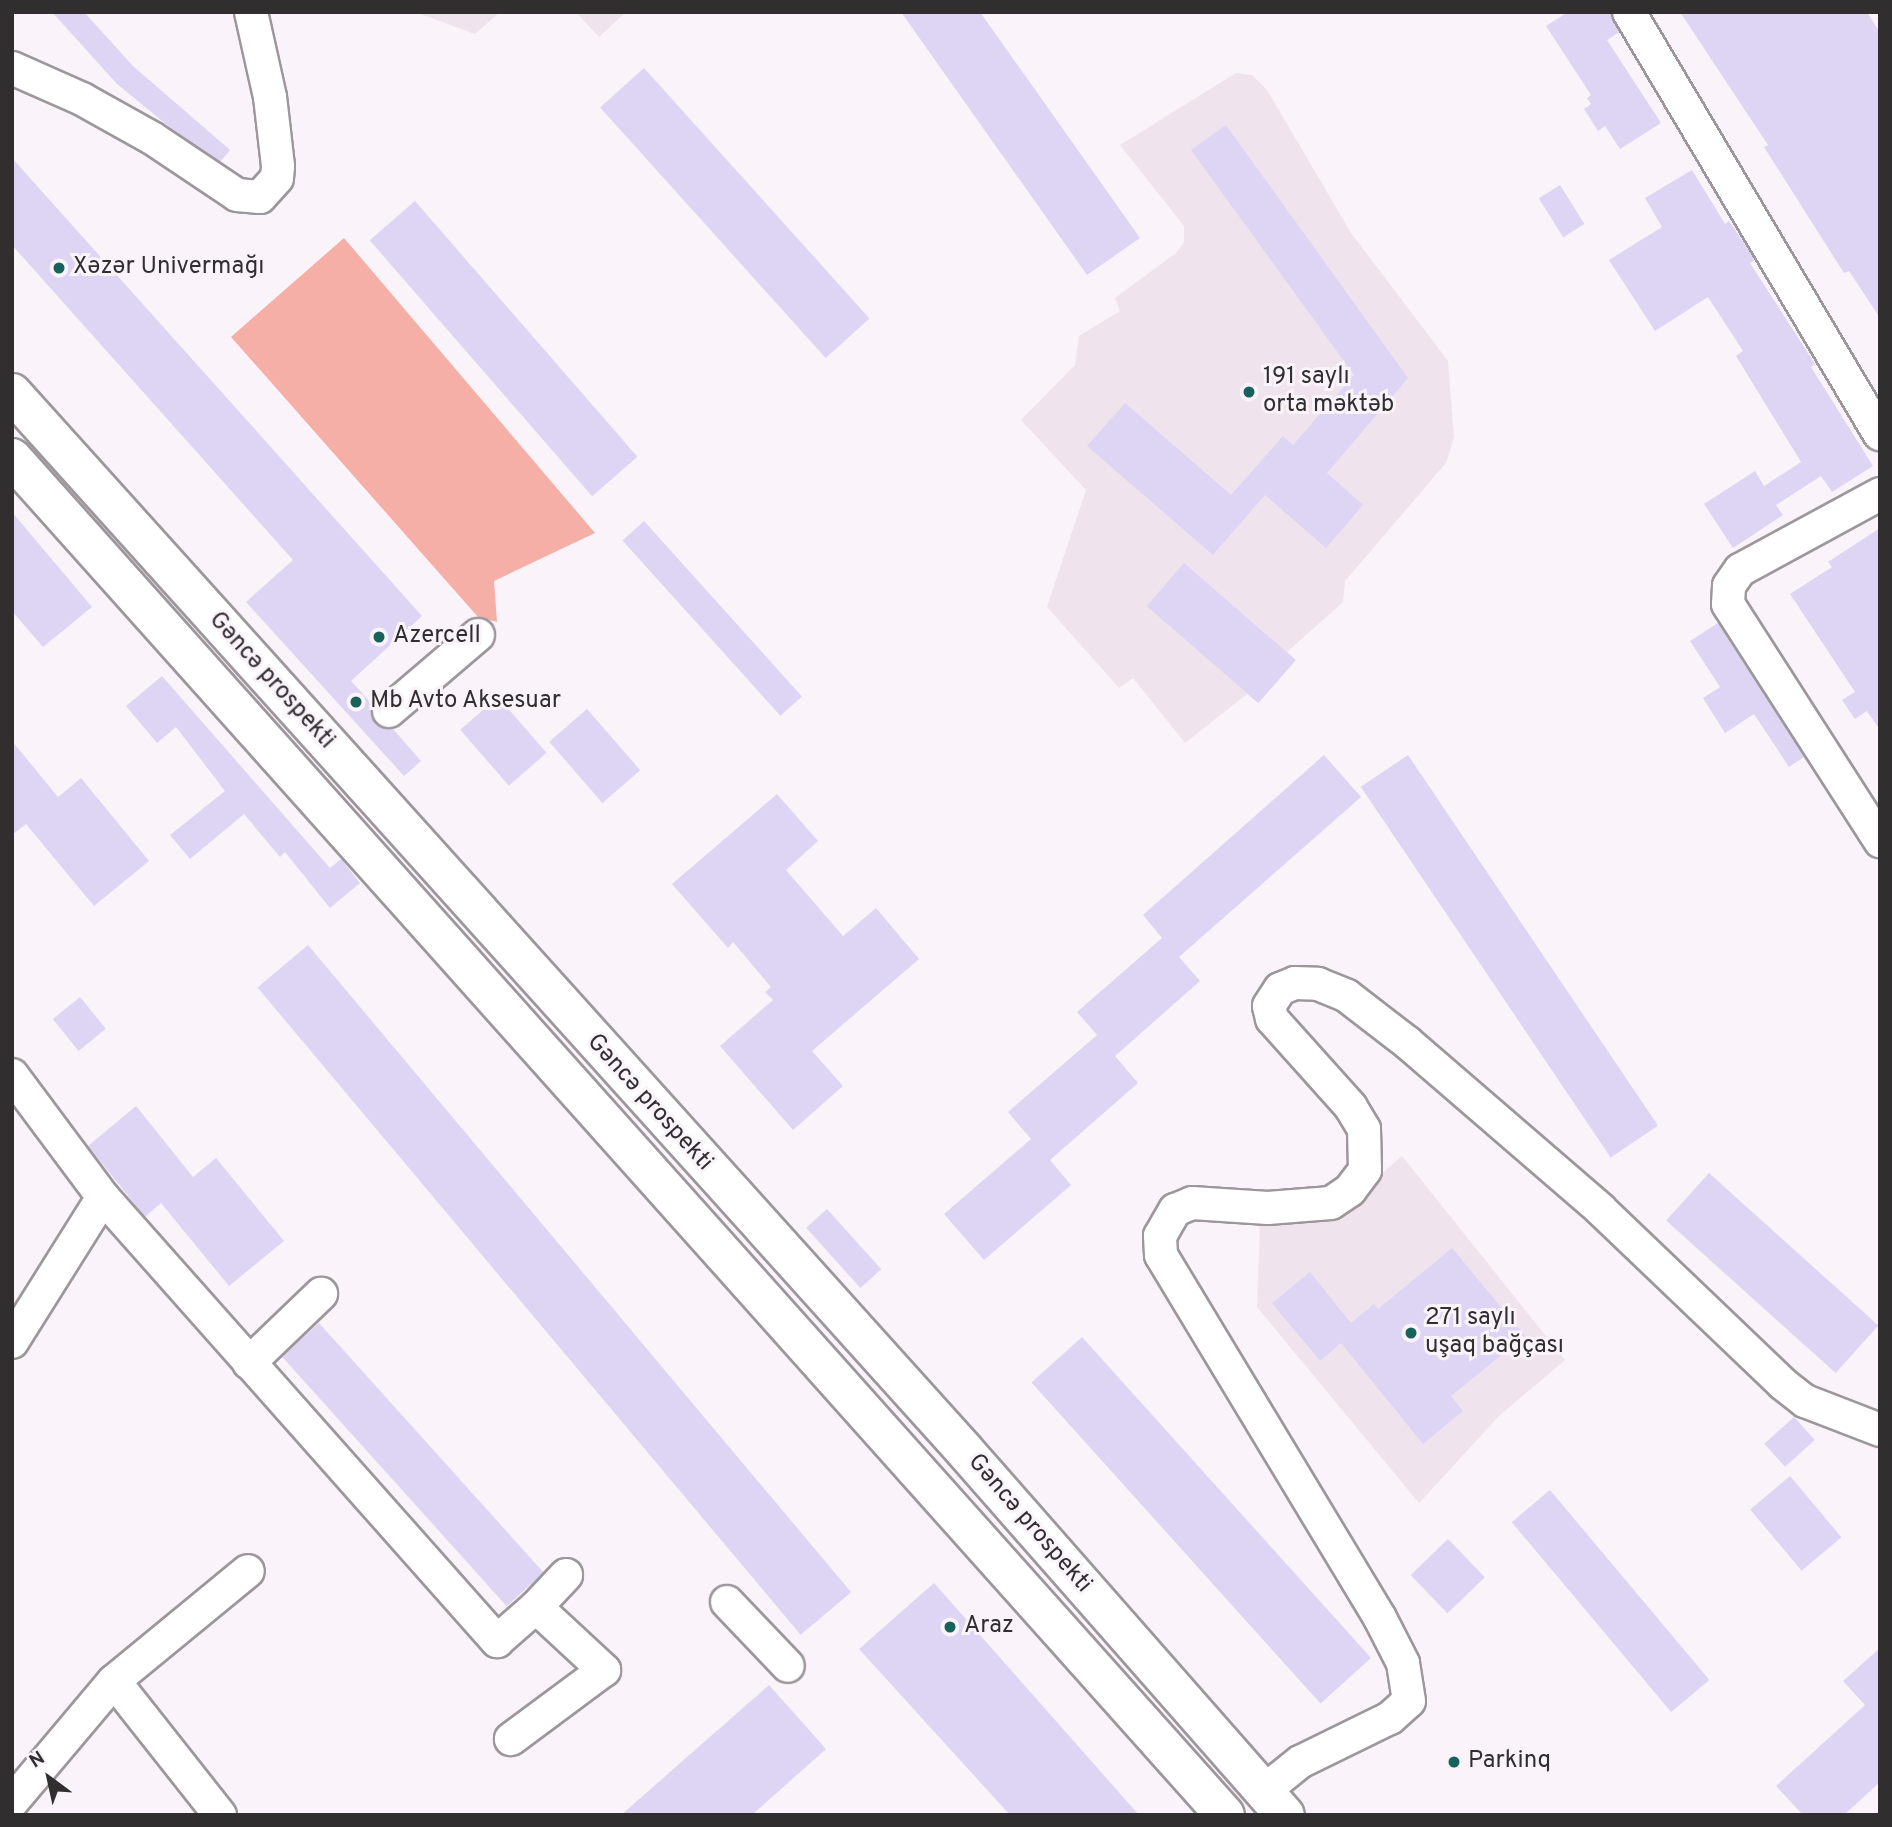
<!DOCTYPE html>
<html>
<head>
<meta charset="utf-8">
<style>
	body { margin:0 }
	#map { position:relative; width:1892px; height:1827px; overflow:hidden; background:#faf3f9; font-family:Overpass,sans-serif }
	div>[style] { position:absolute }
	.built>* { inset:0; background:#efe3ee }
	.green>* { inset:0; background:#f5afa7 }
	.building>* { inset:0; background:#ded5f4; transform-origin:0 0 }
	.roads { filter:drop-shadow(2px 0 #9d979c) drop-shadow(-2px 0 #9d979c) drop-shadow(0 2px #9d979c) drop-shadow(0 -2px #9d979c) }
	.minor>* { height:32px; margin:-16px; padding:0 16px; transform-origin:16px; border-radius:16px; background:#fff }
	.primary>* { height:38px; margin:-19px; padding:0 19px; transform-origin:19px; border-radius:19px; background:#fff }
	.dots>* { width:19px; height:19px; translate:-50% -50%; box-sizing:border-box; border:4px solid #faf3f9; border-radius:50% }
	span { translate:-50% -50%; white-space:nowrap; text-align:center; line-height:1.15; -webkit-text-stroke:6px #faf3f9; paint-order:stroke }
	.poi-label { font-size:24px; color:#312e30 }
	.left { translate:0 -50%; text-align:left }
	.street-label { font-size:24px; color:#312e30 }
	.frame { position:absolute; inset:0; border:14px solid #312e30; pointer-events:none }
	.north { position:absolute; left:14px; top:1743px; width:70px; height:70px; -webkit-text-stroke:5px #faf3f9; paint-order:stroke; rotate:327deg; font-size:19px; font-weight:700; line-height:28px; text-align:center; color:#312e30 }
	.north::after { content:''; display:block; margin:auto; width:24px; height:32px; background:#312e30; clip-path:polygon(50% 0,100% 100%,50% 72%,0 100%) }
</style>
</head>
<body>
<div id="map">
	<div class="built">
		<i style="clip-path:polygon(415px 12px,500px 12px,475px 34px)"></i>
		<i style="clip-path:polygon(576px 12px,626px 12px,599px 37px)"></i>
		<i style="clip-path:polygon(1236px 73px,1252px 75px,1267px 90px,1351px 233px,1448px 361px,1454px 437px,1446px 463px,1345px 581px,1343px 602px,1287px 652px,1296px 660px,1258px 703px,1247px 694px,1185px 743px,1133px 678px,1119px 688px,1047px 607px,1086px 490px,1021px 420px,1075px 365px,1079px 336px,1120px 311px,1115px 298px,1176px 253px,1184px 242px,1184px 226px,1120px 145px)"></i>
		<i style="clip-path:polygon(1402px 1156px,1565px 1360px,1499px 1416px,1419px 1503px,1257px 1307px,1260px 1222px,1302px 1222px,1338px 1212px)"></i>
	</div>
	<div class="green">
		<i style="clip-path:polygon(344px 238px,595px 533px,494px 581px,497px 622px,478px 617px,231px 337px)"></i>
	</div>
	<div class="building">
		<i style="clip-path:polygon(52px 12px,84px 12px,133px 66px,230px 150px,220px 162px,172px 129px,117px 84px)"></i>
		<i style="clip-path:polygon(901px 12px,980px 12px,1140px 238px,1087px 275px)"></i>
		<i style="clip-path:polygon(1568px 12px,1611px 12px,1619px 32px,1607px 40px,1661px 123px,1620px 149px,1605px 126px,1598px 131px,1584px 109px,1591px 104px,1587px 98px,1591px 95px,1546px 26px)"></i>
		<i style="clip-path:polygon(1680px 12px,1867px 12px,1880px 33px,1880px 318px,1849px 271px,1844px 273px,1764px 147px,1768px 145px)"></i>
		<i style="left:644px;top:68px;width:337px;height:59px;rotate:48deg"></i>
		<i style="clip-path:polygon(1226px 125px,1408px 378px,1327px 473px,1363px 505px,1326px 548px,1265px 495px,1213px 555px,1087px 446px,1125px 403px,1231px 495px,1283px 436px,1293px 445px,1354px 375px,1191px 150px)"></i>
		<i style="clip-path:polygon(12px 158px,422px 616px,351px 681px,372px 704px,376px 723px,393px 729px,421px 761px,404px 776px,246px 602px,293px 560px,12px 245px)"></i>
		<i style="clip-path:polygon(1692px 170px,1725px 224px,1729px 221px,1755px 260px,1750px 263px,1815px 364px,1811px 367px,1873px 466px,1832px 492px,1821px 476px,1776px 505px,1783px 515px,1733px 548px,1704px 504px,1755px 471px,1764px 486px,1801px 462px,1736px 356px,1743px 351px,1708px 297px,1655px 331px,1609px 260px,1662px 227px,1645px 198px)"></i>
		<i style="left:1560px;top:185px;width:46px;height:25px;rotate:58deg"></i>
		<i style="left:415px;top:201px;width:339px;height:60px;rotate:49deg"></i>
		<i style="clip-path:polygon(12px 512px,92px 607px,43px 647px,12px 611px)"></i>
		<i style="left:644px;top:521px;width:236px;height:29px;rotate:48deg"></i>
		<i style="clip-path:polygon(1880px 528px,1880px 730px,1867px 711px,1855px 719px,1842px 700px,1855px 692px,1790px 594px,1832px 567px,1828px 562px)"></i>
		<i style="left:1184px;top:563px;width:148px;height:57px;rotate:41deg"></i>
		<i style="clip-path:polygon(1718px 623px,1804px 757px,1789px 767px,1754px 714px,1725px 733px,1703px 698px,1720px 687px,1690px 641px)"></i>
		<i style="clip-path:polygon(162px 676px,330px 868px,341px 859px,360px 883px,330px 908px,285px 852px,280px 857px,244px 814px,190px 859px,170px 835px,225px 791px,176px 727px,157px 743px,126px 706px)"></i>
		<i style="left:498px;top:697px;width:74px;height:50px;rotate:49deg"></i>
		<i style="left:587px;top:709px;width:81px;height:50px;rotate:49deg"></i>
		<i style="clip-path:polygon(12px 741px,58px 797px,81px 778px,149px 861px,94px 906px,26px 824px,12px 835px)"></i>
		<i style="clip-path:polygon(1324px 755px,1361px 797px,1179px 957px,1200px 981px,1115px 1056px,1138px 1083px,1050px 1160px,1071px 1185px,984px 1260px,944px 1214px,1031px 1139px,1008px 1112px,1097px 1035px,1077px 1012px,1162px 938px,1143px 915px)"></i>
		<i style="left:1408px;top:755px;width:447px;height:57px;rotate:56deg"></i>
		<i style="clip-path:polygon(777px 794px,818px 841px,786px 870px,843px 936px,876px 908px,919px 959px,812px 1051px,843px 1086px,793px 1130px,720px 1046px,773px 1000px,765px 992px,771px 987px,733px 942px,728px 948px,672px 884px)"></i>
		<i style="left:308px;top:945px;width:845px;height:66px;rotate:50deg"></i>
		<i style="left:80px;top:997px;width:41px;height:35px;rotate:51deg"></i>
		<i style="clip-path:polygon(136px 1106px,193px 1177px,216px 1158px,284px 1241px,229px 1286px,161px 1203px,145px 1217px,88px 1146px)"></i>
		<i style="left:1709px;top:1173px;width:228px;height:64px;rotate:42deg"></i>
		<i style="left:827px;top:1209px;width:81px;height:28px;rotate:48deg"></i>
		<i style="clip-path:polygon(1452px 1248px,1525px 1336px,1451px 1396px,1463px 1411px,1423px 1444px,1341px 1343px,1320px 1361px,1272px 1303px,1310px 1272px,1351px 1323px,1374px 1304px,1378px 1309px)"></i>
		<i style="left:319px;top:1323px;width:336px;height:50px;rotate:48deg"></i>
		<i style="left:1082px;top:1337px;width:432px;height:68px;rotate:48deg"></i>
		<i style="left:1794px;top:1417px;width:31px;height:40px;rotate:48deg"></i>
		<i style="left:1790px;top:1476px;width:80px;height:52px;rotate:50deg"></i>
		<i style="left:1550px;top:1490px;width:248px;height:50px;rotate:50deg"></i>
		<i style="left:1448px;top:1539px;width:53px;height:52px;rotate:46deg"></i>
		<i style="clip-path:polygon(934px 1583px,1139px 1815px,1010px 1815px,859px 1649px)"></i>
		<i style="clip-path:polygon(1880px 1648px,1880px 1782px,1844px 1815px,1803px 1815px,1776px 1786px,1865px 1705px,1843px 1681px)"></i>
		<i style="clip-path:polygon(769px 1685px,826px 1749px,752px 1815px,621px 1815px)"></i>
	</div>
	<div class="roads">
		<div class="minor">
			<i style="left:1629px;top:12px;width:491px;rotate:59.3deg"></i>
			<i style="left:12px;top:68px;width:77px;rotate:23.9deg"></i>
			<i style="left:82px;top:99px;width:80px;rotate:29.1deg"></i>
			<i style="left:152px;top:138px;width:102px;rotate:33.8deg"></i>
			<i style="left:237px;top:195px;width:23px;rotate:5deg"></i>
			<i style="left:260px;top:197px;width:25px;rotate:-48deg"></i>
			<i style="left:277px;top:178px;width:12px;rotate:-85deg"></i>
			<i style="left:278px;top:166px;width:69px;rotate:-96.6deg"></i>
			<i style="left:270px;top:97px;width:87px;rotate:-102.6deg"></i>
			<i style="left:1880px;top:494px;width:159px;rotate:151.5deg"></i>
			<i style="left:1740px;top:570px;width:19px;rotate:125deg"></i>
			<i style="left:1729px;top:586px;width:18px;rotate:93deg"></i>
			<i style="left:1728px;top:604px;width:282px;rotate:57.3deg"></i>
			<i style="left:389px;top:711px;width:117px;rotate:-40.5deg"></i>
			<i style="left:12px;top:1075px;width:152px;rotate:53.3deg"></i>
			<i style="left:103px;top:1197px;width:594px;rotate:48.41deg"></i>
			<i style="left:497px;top:1641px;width:52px;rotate:-41.1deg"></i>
			<i style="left:536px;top:1607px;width:93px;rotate:42.8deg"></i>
			<i style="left:604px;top:1670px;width:116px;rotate:143.4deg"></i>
			<i style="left:12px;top:1342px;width:171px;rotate:-57.9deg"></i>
			<i style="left:249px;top:1363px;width:100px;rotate:-43.8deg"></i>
			<i style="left:727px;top:1602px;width:88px;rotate:46.4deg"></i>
			<i style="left:536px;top:1607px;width:44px;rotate:-46.8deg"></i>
			<i style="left:114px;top:1681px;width:171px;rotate:51.7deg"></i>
			<i style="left:1264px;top:1791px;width:46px;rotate:-38.9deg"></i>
			<i style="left:1300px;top:1762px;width:100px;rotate:-26.1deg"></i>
			<i style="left:1390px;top:1718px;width:25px;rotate:-42deg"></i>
			<i style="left:1409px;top:1701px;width:38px;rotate:-99deg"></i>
			<i style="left:1403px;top:1663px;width:51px;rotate:-117.1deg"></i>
			<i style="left:1380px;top:1618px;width:424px;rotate:-121.1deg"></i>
			<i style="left:1161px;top:1255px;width:19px;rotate:-93deg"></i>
			<i style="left:1160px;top:1236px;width:30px;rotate:-60deg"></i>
			<i style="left:1175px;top:1210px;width:18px;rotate:-22deg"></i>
			<i style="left:1192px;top:1203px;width:76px;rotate:3.8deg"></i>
			<i style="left:1268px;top:1208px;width:63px;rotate:-4.5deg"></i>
			<i style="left:1331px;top:1203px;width:23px;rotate:-34deg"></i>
			<i style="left:1350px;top:1190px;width:25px;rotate:-53deg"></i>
			<i style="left:1365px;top:1170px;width:41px;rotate:-91.4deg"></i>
			<i style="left:1364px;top:1129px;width:26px;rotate:-121deg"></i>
			<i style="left:1351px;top:1107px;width:118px;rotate:-131.9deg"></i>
			<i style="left:1272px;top:1019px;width:13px;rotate:-103deg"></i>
			<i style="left:1269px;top:1006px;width:20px;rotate:-57deg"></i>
			<i style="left:1280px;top:989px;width:16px;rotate:-22deg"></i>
			<i style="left:1295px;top:983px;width:23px;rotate:2deg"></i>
			<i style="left:1318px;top:984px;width:31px;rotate:22deg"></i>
			<i style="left:1347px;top:996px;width:77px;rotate:37.6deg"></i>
			<i style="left:1408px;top:1043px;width:254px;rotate:40.8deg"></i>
			<i style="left:1600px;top:1209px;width:253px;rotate:43.7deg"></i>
			<i style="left:1783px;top:1384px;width:28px;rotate:38deg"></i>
			<i style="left:1805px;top:1401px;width:80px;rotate:21.1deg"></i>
			<i style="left:12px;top:1802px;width:158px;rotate:-49.9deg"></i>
			<i style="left:114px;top:1681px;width:173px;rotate:-39.4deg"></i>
		</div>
		<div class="primary">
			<i style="left:12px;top:393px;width:1423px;rotate:47.99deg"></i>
			<i style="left:964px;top:1450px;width:486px;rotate:48.7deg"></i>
			<i style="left:12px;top:458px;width:1820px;rotate:48.21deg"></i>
		</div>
	</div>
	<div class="dots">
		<i style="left:59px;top:268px;background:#17625a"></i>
		<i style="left:1249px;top:392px;background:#17625a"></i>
		<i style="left:379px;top:637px;background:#17625a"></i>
		<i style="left:356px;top:702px;background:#17625a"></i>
		<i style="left:1411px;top:1333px;background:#17625a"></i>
		<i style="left:950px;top:1627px;background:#17625a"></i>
		<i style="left:1454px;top:1762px;background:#17625a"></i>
	</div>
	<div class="poi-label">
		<span class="left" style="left:73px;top:268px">Xəzər Univermağı</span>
		<span class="left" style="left:1263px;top:392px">191 saylı<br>orta məktəb</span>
		<span class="left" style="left:393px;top:637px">Azercell</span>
		<span class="left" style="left:370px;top:702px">Mb Avto Aksesuar</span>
		<span class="left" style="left:1425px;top:1333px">271 saylı<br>uşaq bağçası</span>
		<span class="left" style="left:964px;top:1627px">Araz</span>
		<span class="left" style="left:1468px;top:1762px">Parkinq</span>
	</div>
	<div class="street-label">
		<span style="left:271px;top:681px;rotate:48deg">Gəncə prospekti</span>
		<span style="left:649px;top:1103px;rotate:48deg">Gəncə prospekti</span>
		<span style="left:1029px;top:1524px;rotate:49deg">Gəncə prospekti</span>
	</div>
	<div class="frame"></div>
	<div class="north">N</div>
</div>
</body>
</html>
